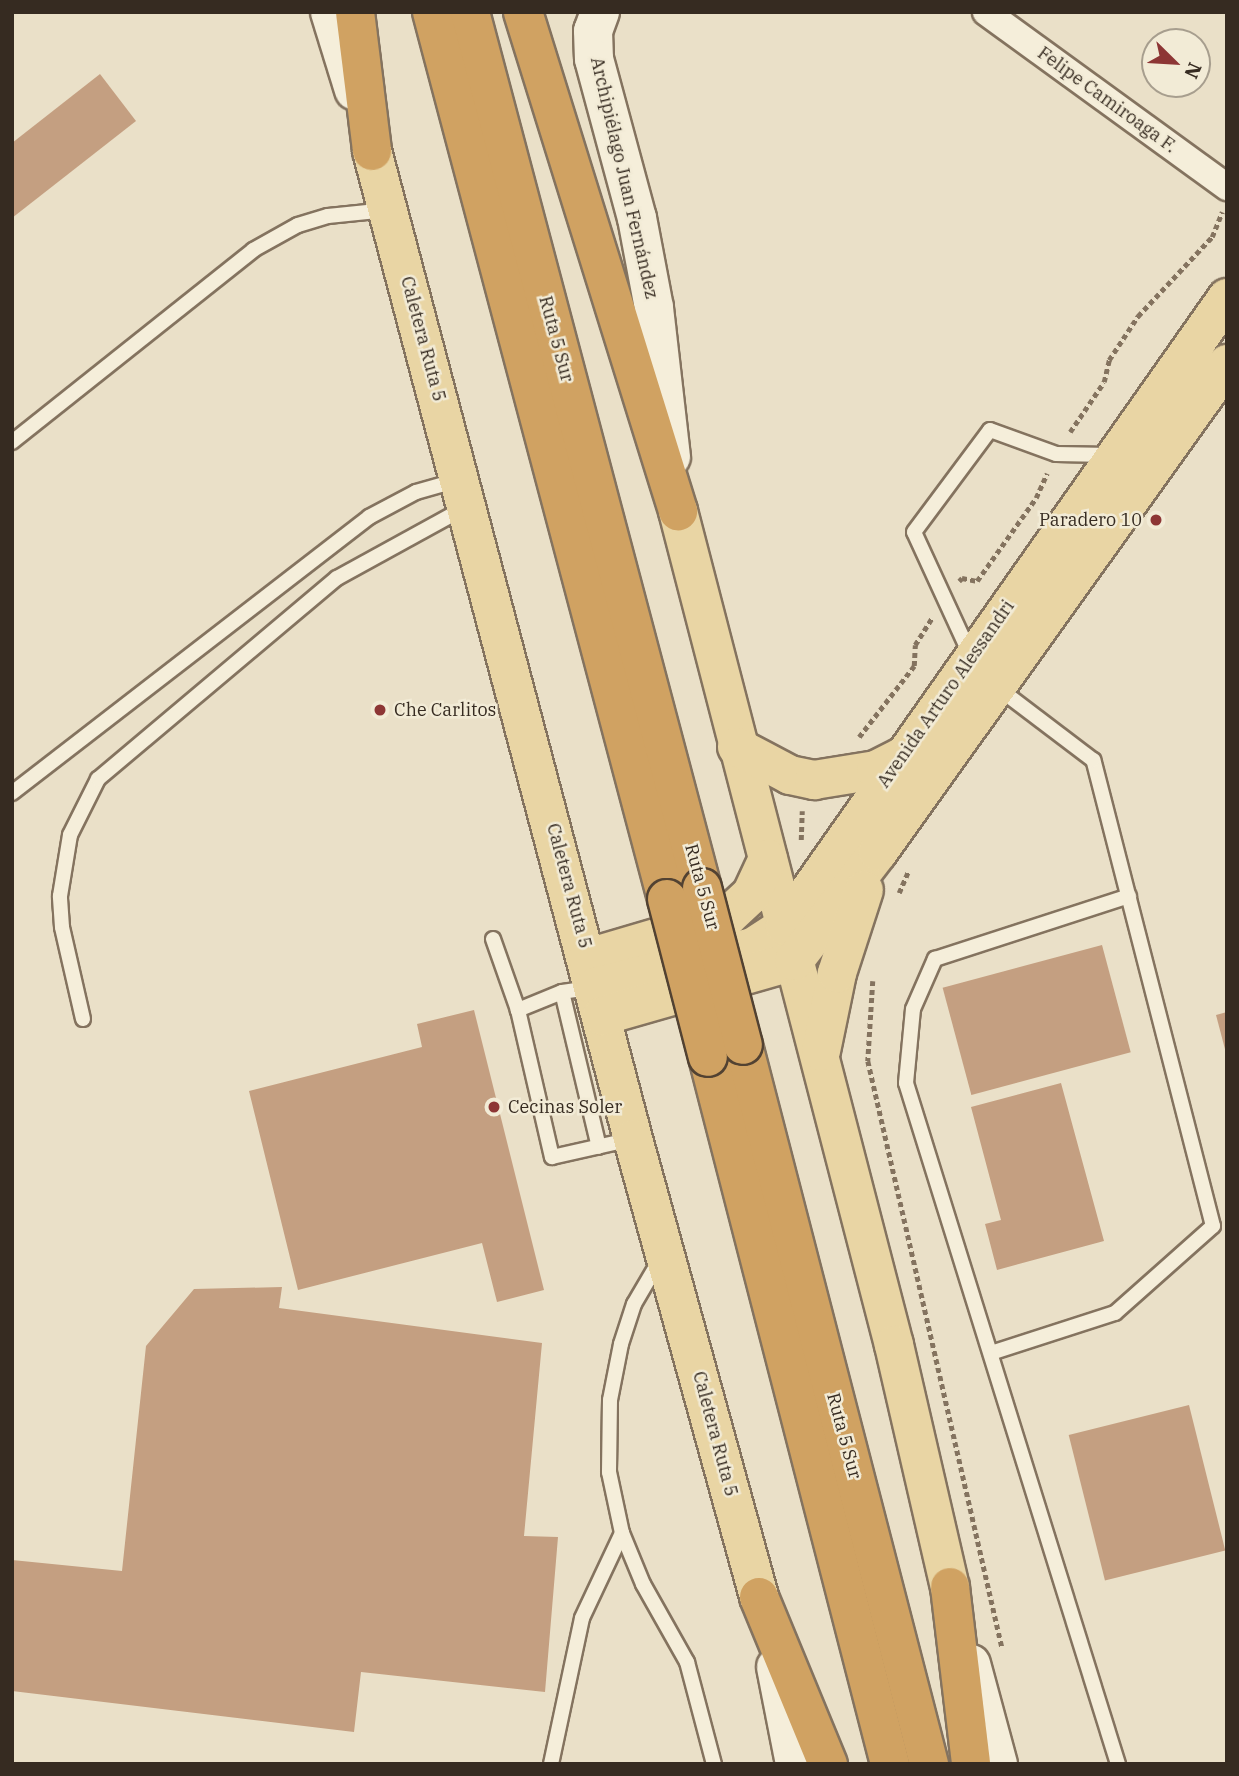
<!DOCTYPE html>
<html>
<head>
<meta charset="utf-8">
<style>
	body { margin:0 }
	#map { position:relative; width:1239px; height:1776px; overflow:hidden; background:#eae0c8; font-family:"IBM Plex Serif",serif }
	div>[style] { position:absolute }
	.building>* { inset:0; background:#c49f81; transform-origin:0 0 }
	.path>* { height:4.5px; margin-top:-2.25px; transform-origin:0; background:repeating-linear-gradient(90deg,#84735f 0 5px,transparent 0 8.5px) }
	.roads { filter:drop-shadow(2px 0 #84735f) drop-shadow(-2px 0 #84735f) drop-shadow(0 2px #84735f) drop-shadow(0 -2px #84735f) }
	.lane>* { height:14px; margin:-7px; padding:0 7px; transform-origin:7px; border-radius:7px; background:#f5eeda }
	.street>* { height:26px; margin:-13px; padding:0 13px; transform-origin:13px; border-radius:13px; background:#f5eeda }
	.secondary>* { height:38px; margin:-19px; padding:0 19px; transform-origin:19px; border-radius:19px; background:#f5eeda }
	.primary>* { height:38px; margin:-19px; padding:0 19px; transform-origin:19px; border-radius:19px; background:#e9d5a4 }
	.highway>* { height:38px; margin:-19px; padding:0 19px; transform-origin:19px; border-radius:19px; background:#d0a262 }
	.bridges { filter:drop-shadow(2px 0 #524232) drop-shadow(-2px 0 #524232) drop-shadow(0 2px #524232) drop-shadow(0 -2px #524232) }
	.highway-bridge>* { height:38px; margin:-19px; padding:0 19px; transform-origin:19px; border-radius:19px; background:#d0a262 }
	.dots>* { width:19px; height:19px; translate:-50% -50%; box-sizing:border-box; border:4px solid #f2ebd6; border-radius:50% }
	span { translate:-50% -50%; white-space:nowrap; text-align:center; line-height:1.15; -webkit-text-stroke:5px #f2ebd6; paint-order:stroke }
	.street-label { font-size:18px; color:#362b21 }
	.poi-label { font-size:18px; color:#362b21 }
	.right { translate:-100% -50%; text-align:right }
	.left { translate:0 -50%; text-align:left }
	.frame { position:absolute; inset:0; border:14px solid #362b21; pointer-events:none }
	.north { position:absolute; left:1141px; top:28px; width:70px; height:70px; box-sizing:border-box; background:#f2ebd6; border:2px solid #a79e8e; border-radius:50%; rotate:114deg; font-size:19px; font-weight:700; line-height:28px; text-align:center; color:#362b21 }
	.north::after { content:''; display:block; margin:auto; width:24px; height:32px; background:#8d3635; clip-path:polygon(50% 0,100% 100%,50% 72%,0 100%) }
</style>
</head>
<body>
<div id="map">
	<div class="building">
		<i style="clip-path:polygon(100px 74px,136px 121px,12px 218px,12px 143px)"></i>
		<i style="left:1102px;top:945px;width:111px;height:165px;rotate:75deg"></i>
		<i style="clip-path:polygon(474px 1010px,544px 1290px,497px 1302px,482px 1243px,298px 1290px,249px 1091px,422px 1047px,417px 1024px)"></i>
		<i style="clip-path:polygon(1227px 1012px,1227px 1053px,1226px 1053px,1216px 1015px)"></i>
		<i style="clip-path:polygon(1061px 1083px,1104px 1241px,997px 1270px,985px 1224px,1001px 1220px,971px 1107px)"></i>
		<i style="clip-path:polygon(282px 1287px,279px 1308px,542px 1343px,524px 1536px,558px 1537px,545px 1692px,361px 1672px,354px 1732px,12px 1691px,12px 1560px,122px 1571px,146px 1346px,194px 1289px)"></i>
		<i style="left:1189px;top:1405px;width:150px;height:124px;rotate:76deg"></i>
	</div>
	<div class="path">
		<i style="left:1070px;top:432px;width:60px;rotate:-55.8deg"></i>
		<i style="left:1104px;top:382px;width:23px;rotate:-77deg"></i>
		<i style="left:1109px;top:360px;width:53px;rotate:-56.6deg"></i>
		<i style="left:1138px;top:316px;width:108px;rotate:-46.9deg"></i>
		<i style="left:1212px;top:237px;width:27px;rotate:-68deg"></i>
		<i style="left:959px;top:581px;width:4px;rotate:-45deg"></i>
		<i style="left:962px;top:578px;width:15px;rotate:11deg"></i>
		<i style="left:977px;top:581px;width:102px;rotate:-54.6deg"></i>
		<i style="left:1036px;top:498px;width:27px;rotate:-66deg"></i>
		<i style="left:859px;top:737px;width:90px;rotate:-52.2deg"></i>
		<i style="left:914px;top:666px;width:21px;rotate:-87deg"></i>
		<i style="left:915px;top:645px;width:31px;rotate:-58deg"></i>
		<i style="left:801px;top:840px;width:29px;rotate:-88deg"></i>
		<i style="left:899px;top:893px;width:23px;rotate:-67deg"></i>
		<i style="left:873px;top:981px;width:80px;rotate:93.6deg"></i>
		<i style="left:868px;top:1061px;width:601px;rotate:77.12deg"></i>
	</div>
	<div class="roads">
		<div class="lane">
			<i style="left:12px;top:442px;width:308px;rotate:-38.5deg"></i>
			<i style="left:253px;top:250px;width:51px;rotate:-29.1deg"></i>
			<i style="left:298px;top:225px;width:31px;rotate:-17deg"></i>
			<i style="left:328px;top:216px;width:59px;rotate:-5.8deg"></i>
			<i style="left:971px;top:656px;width:136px;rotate:-114.7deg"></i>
			<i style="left:914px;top:532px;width:127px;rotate:-53.3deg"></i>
			<i style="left:990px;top:430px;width:70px;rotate:20deg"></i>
			<i style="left:1056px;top:454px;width:54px;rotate:1.1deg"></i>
			<i style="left:12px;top:793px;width:451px;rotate:-37.7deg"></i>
			<i style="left:369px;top:517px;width:53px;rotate:-28deg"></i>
			<i style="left:416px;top:492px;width:44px;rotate:-15.9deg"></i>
			<i style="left:493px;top:939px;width:75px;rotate:70.6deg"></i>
			<i style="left:590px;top:988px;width:28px;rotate:172deg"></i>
			<i style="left:562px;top:992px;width:48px;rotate:157.8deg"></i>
			<i style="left:518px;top:1010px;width:151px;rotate:77deg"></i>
			<i style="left:552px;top:1157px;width:82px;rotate:-12.7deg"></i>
			<i style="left:562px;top:992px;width:159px;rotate:76.6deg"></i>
			<i style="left:83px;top:1019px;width:94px;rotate:-102.9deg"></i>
			<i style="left:62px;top:927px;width:31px;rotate:-94deg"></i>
			<i style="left:60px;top:896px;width:62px;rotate:-80.7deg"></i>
			<i style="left:70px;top:835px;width:63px;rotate:-63.4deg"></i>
			<i style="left:98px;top:779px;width:312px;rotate:-40.1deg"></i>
			<i style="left:337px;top:578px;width:147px;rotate:-28.8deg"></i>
			<i style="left:661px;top:1258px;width:53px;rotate:120.4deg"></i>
			<i style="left:634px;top:1304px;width:42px;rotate:108deg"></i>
			<i style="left:621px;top:1344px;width:57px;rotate:101.1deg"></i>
			<i style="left:610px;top:1400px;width:72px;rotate:90.8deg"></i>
			<i style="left:609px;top:1472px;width:62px;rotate:78deg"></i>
			<i style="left:622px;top:1533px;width:55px;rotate:67.6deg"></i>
			<i style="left:643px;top:1584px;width:90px;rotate:60.6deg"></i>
			<i style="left:687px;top:1662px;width:106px;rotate:75.2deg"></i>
			<i style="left:991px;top:1353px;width:130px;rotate:-17.9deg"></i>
			<i style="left:1115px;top:1313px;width:131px;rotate:-41.6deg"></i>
			<i style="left:1213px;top:1226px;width:481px;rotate:-104.4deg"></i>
			<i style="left:1093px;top:760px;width:119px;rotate:-142.8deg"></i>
			<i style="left:551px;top:1764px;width:149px;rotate:-78deg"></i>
			<i style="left:582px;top:1618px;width:94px;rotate:-64.8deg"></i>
			<i style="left:1118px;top:1764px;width:713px;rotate:-107.29deg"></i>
			<i style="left:906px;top:1083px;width:74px;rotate:-84.6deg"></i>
			<i style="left:913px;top:1009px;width:55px;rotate:-66.3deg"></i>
			<i style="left:935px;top:959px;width:204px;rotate:-18deg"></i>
		</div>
		<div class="street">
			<i style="left:986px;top:12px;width:298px;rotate:36deg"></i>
		</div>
		<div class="secondary">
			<i style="left:330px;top:12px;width:82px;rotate:72.9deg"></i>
			<i style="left:600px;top:12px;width:20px;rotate:110deg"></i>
			<i style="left:593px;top:31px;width:28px;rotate:88deg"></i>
			<i style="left:594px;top:59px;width:165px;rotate:74.9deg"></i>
			<i style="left:637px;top:218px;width:92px;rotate:79.3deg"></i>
			<i style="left:654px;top:308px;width:150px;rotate:83.5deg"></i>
			<i style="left:971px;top:1664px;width:104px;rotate:74.9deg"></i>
			<i style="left:776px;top:1667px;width:99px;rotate:78.9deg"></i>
		</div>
		<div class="primary">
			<i style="left:372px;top:151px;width:1022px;rotate:75.2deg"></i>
			<i style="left:633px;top:1139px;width:475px;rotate:74.6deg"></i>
			<i style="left:678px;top:511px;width:862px;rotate:75.48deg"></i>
			<i style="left:894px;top:1345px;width:248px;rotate:77deg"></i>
			<i style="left:737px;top:747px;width:60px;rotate:27.8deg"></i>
			<i style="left:790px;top:775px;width:25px;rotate:12deg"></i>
			<i style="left:814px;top:780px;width:63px;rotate:-9.2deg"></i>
			<i style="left:876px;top:770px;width:27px;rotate:-27deg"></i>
			<i style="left:588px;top:958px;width:145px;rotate:-16.4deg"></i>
			<i style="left:727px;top:917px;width:33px;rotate:-43deg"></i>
			<i style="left:751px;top:895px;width:40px;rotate:-65deg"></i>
			<i style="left:595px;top:987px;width:163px;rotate:-14.2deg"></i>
			<i style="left:753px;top:947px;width:38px;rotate:-33deg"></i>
			<i style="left:785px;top:926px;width:768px;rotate:-54.86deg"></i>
			<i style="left:602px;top:1016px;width:200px;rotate:-16deg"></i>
			<i style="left:794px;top:961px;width:138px;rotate:-52.4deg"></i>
			<i style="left:878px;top:852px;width:600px;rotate:-54.43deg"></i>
			<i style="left:821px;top:1051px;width:80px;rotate:-78.4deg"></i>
			<i style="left:837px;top:973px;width:87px;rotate:-72deg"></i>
		</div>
		<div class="highway">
			<i style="left:355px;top:12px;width:140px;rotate:83deg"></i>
			<i style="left:432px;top:12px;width:918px;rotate:75.16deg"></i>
			<i style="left:470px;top:12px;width:906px;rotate:75.17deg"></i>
			<i style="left:523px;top:12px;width:523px;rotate:72.74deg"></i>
			<i style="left:743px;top:1045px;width:743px;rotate:75.5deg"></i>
			<i style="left:708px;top:1057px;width:730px;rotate:75.56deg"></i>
			<i style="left:950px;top:1587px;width:178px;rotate:83.2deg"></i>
			<i style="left:759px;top:1597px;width:181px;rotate:67.6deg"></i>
		</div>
	</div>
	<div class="bridges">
		<div class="highway-bridge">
			<i style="left:702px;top:888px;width:162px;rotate:75.4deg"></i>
			<i style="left:667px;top:899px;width:163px;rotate:75.5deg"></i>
		</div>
	</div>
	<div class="dots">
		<i style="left:1156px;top:520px;background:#8d3635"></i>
		<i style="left:380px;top:710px;background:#8d3635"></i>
		<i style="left:494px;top:1107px;background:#8d3635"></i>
	</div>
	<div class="street-label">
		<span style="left:1107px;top:100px;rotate:36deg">Felipe Camiroaga F.</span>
		<span style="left:624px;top:178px;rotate:77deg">Archipiélago Juan Fernández</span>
		<span style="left:423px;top:339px;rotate:75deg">Caletera Ruta 5</span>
		<span style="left:556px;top:339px;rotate:75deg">Ruta 5 Sur</span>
		<span style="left:946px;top:694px;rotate:-55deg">Avenida Arturo Alessandri</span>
		<span style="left:569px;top:886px;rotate:75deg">Caletera Ruta 5</span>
		<span style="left:702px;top:887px;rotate:75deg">Ruta 5 Sur</span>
		<span style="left:715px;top:1434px;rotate:75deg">Caletera Ruta 5</span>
		<span style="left:844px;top:1436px;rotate:75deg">Ruta 5 Sur</span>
	</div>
	<div class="poi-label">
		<span class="right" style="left:1142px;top:520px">Paradero 10</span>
		<span class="left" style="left:394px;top:710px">Che Carlitos</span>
		<span class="left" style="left:508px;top:1107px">Cecinas Soler</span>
	</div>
	<div class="frame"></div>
	<div class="north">N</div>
</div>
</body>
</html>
